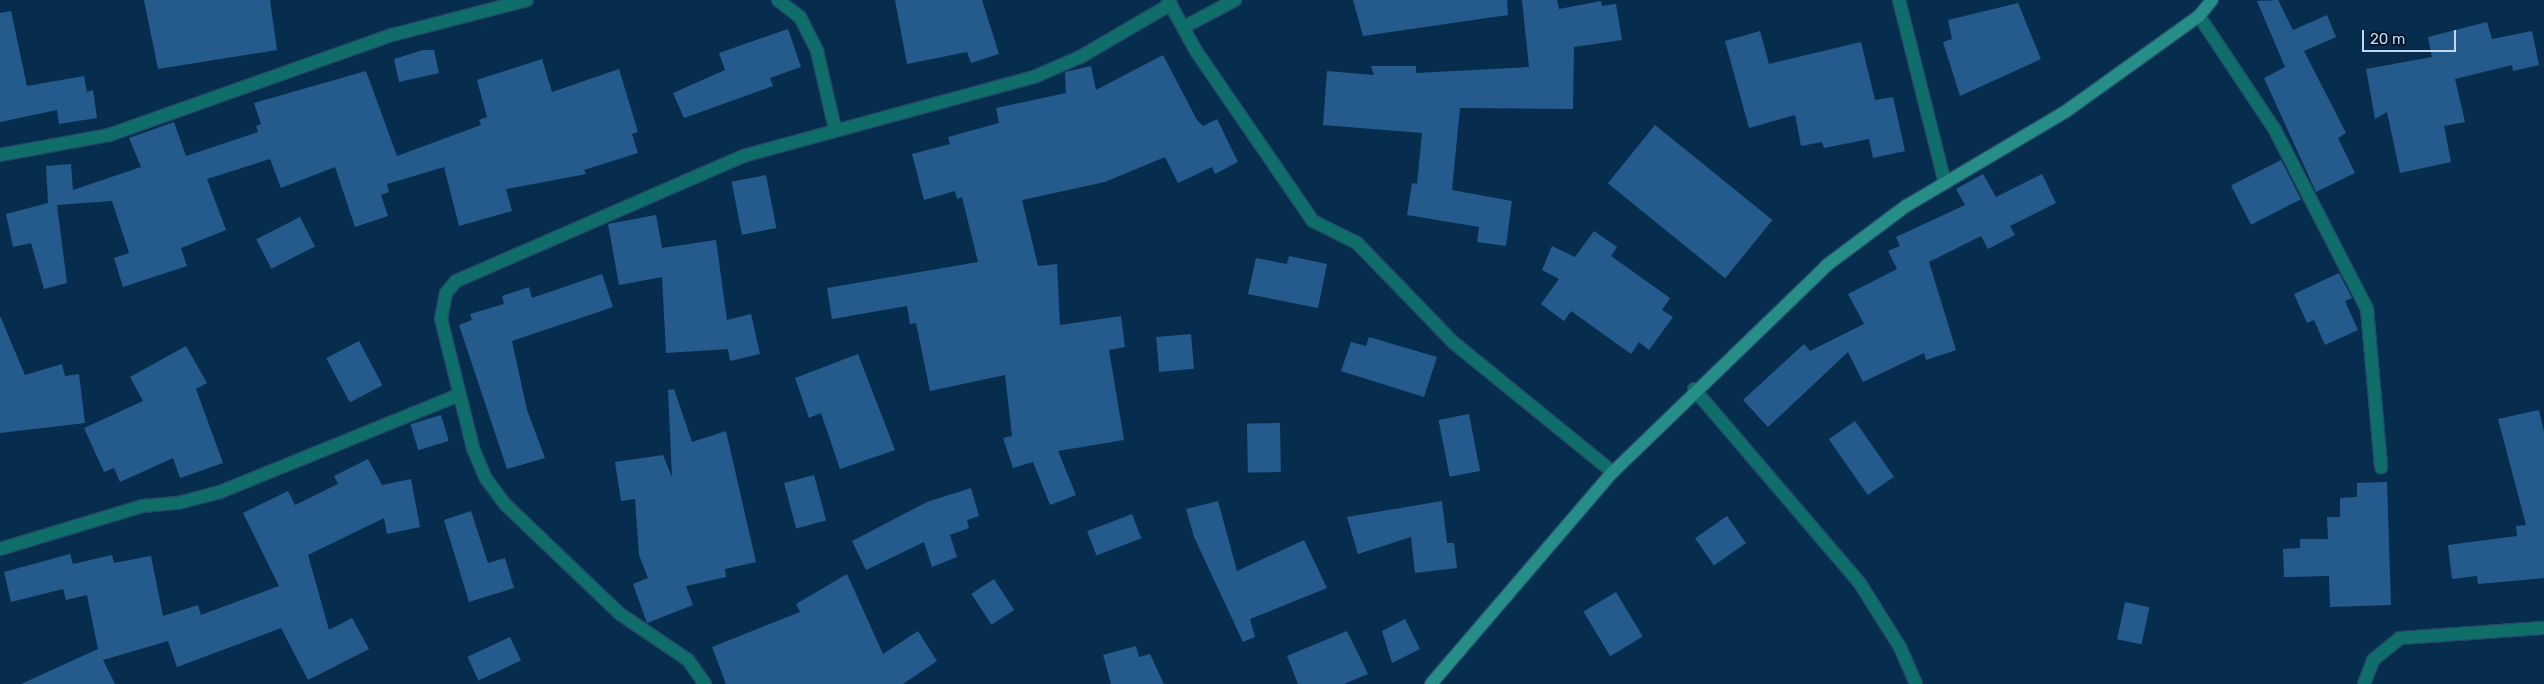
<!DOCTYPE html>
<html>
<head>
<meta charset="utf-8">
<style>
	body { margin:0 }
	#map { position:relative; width:2544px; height:684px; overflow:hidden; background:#062d4d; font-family:Rubik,sans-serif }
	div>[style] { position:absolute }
	.building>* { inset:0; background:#255b8c; transform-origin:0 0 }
	.roads { filter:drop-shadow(1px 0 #244968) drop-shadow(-1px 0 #244968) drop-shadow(0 1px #244968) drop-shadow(0 -1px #244968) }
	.street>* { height:12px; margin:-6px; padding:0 6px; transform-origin:6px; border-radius:6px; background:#0f6e69 }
	.secondary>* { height:12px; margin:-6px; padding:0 6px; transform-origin:6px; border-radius:6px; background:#268e87 }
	span { translate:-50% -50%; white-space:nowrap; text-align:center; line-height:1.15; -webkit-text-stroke:4px #021527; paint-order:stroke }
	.scale { position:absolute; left:2362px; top:30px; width:94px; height:22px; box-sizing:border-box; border:2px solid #bfd9f3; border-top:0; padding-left:6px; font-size:15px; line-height:18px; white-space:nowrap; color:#bfd9f3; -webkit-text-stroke:4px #021527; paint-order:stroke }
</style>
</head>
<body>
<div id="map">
	<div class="building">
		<i style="clip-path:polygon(144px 0,270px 0,277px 50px,158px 69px)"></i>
		<i style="clip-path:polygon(895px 0,982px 0,999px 54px,971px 63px,967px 52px,907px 64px)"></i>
		<i style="clip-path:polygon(1353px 0,1507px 0,1508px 15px,1363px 36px)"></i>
		<i style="clip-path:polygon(1522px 0,1557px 0,1559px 9px,1601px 1px,1602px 6px,1616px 4px,1622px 40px,1574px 47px,1573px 109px,1460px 108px,1452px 190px,1512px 201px,1506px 246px,1477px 242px,1479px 227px,1407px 215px,1412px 183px,1417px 184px,1422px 133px,1323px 125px,1327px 71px,1374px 75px,1371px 66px,1416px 66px,1416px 73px,1529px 67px)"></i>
		<i style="clip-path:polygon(2278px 0,2293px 30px,2327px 15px,2336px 37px,2304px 51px,2346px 133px,2338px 138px,2355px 173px,2316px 192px,2264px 78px,2285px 67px,2257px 1px)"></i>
		<i style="clip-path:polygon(2018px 3px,2041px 59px,1960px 96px,1943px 42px,1952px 39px,1948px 20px)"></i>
		<i style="clip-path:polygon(11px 11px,27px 86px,84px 76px,87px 92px,93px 90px,97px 118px,59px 124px,57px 110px,0 122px,0 13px)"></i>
		<i style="clip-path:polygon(2487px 22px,2492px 39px,2532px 31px,2539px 65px,2513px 71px,2512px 65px,2455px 79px,2465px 122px,2444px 126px,2451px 162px,2400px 173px,2387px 112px,2375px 119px,2366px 69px,2432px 57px,2428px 37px)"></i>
		<i style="clip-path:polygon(788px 29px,801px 67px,770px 78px,773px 86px,684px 118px,673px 93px,725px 70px,719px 53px)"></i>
		<i style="clip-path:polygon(1760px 31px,1769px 64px,1861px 42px,1875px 100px,1893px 97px,1905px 151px,1873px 158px,1869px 139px,1824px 148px,1822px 142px,1801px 146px,1795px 115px,1749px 128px,1725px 41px)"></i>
		<i style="clip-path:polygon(423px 50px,434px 50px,439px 73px,399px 82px,394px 59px)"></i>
		<i style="clip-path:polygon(1163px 55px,1197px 120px,1203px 126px,1217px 119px,1238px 162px,1215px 174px,1212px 167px,1178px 183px,1165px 157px,1105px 182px,1022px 200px,1038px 266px,1057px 264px,1060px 325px,1121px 316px,1125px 347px,1109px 350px,1124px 440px,1058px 451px,1076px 495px,1050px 505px,1033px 462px,1013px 468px,1003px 438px,1012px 436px,1005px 375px,930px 391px,916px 323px,910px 324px,907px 306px,832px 319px,827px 288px,978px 262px,962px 197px,957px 199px,955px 191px,924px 200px,912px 154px,950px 144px,948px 137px,999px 123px,996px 108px,1066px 93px,1065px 72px,1091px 66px,1096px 90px)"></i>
		<i style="clip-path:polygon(542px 59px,552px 92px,619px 69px,638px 132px,632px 134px,638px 153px,584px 170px,586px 174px,506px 189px,512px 211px,459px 226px,444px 167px,387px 184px,389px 192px,381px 195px,388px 216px,355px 227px,335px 167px,281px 188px,270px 159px,207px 179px,226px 230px,181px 248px,187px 266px,123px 287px,114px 258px,129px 253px,112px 201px,57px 205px,67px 283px,44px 289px,31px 243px,13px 247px,6px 214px,48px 203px,46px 166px,71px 164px,73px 190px,141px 167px,129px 138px,174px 122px,186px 156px,258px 132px,256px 126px,261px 124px,254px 103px,366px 71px,397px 156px,481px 125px,479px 120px,487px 117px,477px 80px)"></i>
		<i style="left:1655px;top:125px;width:151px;height:75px;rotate:39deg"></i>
		<i style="left:2281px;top:160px;width:44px;height:56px;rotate:63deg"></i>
		<i style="clip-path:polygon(1983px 174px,1996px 197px,2042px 174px,2056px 203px,2010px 226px,2015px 235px,1988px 249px,1981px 236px,1929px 262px,1956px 350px,1926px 360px,1924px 353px,1863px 382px,1848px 352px,1768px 427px,1743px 400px,1804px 344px,1810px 351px,1864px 324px,1848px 294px,1897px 269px,1888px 251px,1900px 246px,1896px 237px,1965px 205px,1956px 189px)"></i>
		<i style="left:766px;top:175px;width:54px;height:35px;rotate:79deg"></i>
		<i style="clip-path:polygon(656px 215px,662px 248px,716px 240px,727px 320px,751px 314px,760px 354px,730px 361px,728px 349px,666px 353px,662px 277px,619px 285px,608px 224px)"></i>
		<i style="left:300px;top:217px;width:33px;height:49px;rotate:63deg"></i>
		<i style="clip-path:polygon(1594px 231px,1617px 247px,1611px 256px,1670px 298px,1662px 310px,1673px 317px,1649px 350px,1639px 342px,1631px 354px,1571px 311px,1564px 321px,1541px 304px,1559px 279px,1542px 270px,1552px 246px,1575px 257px)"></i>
		<i style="clip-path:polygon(1289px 256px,1327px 264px,1318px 308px,1248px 294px,1256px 258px,1287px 264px)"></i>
		<i style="clip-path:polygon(2339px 273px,2352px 298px,2345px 301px,2358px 330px,2325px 345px,2314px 320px,2307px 323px,2294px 294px)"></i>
		<i style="clip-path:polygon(602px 274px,613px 307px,512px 341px,527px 410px,545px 458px,507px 469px,459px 325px,472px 320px,470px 314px,504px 304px,502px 296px,529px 287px,532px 298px)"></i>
		<i style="clip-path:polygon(0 316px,25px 375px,62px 364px,65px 376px,79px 374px,85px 423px,0 433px)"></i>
		<i style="left:1191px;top:334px;width:35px;height:35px;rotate:85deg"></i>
		<i style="clip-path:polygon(1369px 337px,1437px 357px,1424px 397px,1341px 371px,1351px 342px,1366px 346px)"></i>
		<i style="left:359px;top:341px;width:50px;height:37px;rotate:62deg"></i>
		<i style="clip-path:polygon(186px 346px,207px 383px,196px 389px,223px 463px,180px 478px,173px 458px,120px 482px,114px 468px,104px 472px,84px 428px,143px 401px,130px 377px)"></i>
		<i style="clip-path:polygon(858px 354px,895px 450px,840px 469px,821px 413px,809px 418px,795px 378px)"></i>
		<i style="clip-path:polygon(674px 389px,692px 442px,726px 431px,756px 562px,725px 569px,726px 577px,686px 586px,693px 605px,647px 623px,633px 584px,648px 578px,639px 555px,635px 499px,621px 501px,615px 462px,663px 455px,672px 477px,668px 390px)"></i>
		<i style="clip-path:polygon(2539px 410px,2544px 432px,2544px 578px,2478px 584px,2477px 576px,2452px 579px,2448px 545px,2517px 536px,2516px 526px,2526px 525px,2498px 419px)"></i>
		<i style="left:1469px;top:414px;width:58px;height:31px;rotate:79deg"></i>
		<i style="left:441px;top:415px;width:27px;height:32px;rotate:73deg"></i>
		<i style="left:1855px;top:421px;width:68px;height:32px;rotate:55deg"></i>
		<i style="left:1280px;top:423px;width:49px;height:33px;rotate:89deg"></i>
		<i style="clip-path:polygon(368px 459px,382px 485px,411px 479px,420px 527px,387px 534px,384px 518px,308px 555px,329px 630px,352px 618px,369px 649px,308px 680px,281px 628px,177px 667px,168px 641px,103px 660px,115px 684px,21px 684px,98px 649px,87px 595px,66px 600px,63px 589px,11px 602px,4px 572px,70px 554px,73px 564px,112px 555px,114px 563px,151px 556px,163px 616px,198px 605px,201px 615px,279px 586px,243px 513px,288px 491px,295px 505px,338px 484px,334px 476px)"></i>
		<i style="left:814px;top:475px;width:47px;height:31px;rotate:75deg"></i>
		<i style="clip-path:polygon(2387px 482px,2391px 605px,2330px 607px,2329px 576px,2284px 577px,2283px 549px,2300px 548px,2300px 539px,2328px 539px,2327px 517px,2340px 517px,2340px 498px,2357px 497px,2357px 483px)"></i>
		<i style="clip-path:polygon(971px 488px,979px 516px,967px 520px,969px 528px,950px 535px,957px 557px,932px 567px,924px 542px,866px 570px,852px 541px,927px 502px)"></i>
		<i style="clip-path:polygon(1218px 501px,1237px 571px,1304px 540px,1327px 588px,1250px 619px,1255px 637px,1243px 642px,1194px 537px,1186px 509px)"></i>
		<i style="clip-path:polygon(1442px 501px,1447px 543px,1454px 543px,1457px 568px,1415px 573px,1411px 537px,1358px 554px,1347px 517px)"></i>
		<i style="clip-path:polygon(471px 511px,488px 563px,505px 558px,514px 588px,469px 602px,444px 520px)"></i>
		<i style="left:1132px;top:514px;width:26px;height:48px;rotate:69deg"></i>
		<i style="left:1727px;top:516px;width:33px;height:39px;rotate:55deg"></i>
		<i style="clip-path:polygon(847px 574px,883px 654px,918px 631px,937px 661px,903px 684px,726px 684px,712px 647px,800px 612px,796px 604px)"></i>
		<i style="left:994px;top:579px;width:37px;height:27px;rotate:57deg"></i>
		<i style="left:1616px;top:592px;width:52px;height:38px;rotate:59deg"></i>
		<i style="left:2125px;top:602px;width:25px;height:38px;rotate:12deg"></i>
		<i style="clip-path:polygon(1405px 619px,1420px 649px,1392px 663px,1382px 631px)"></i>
		<i style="clip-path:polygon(1347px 631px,1368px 674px,1344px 684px,1298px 684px,1287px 656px)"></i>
		<i style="left:510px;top:637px;width:26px;height:47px;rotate:65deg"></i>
		<i style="clip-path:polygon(1136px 646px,1139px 657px,1150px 654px,1164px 684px,1111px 684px,1103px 655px)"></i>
	</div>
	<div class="roads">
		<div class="street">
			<i style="left:778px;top:0;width:28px;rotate:38deg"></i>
			<i style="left:800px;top:17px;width:38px;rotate:63deg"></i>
			<i style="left:817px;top:51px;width:80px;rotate:77deg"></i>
			<i style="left:1168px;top:0;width:58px;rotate:61.2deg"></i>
			<i style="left:1196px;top:51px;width:206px;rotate:55.5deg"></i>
			<i style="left:1313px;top:221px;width:49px;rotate:26.6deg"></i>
			<i style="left:1357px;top:243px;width:139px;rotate:45.9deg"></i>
			<i style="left:1454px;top:343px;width:205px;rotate:39.1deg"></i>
			<i style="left:1899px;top:0;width:189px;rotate:75.9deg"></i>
			<i style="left:2199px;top:16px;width:137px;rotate:56.3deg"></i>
			<i style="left:2275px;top:130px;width:201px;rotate:62.8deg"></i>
			<i style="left:2367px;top:309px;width:159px;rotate:84.9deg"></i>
			<i style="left:1184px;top:27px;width:58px;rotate:-27.9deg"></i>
			<i style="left:0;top:155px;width:111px;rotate:-10.4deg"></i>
			<i style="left:109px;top:135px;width:300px;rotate:-19.5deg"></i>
			<i style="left:392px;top:35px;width:139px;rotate:-14.5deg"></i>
			<i style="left:1694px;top:389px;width:254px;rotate:49.5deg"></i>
			<i style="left:1859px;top:582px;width:77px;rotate:57.8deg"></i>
			<i style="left:1900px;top:647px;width:40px;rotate:66.6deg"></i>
			<i style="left:0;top:549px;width:148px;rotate:-16.8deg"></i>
			<i style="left:142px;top:506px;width:36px;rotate:-5deg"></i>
			<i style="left:178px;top:503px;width:43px;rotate:-14.7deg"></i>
			<i style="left:220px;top:492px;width:258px;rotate:-22.1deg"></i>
			<i style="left:705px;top:684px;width:29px;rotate:-125deg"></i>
			<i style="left:688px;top:660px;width:82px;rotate:-145.9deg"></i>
			<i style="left:620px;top:614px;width:159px;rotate:-136.3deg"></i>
			<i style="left:505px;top:504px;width:31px;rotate:-127deg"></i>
			<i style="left:486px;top:479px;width:34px;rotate:-113deg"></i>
			<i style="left:473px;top:448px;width:133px;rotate:-103.9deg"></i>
			<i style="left:441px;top:319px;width:26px;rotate:-79deg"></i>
			<i style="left:446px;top:293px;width:16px;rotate:-50deg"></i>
			<i style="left:456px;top:281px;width:313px;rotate:-23.5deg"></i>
			<i style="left:743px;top:156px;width:302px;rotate:-15.2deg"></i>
			<i style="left:1034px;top:77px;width:52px;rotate:-23.6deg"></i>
			<i style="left:1082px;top:56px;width:103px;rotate:-30.3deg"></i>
			<i style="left:2364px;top:684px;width:26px;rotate:-69deg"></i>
			<i style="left:2373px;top:660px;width:35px;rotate:-39deg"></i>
			<i style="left:2400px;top:638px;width:144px;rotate:-4deg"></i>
		</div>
		<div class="secondary">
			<i style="left:1431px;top:684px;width:279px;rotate:-49.4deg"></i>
			<i style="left:1613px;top:472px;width:298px;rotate:-44deg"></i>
			<i style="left:1827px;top:265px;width:99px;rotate:-36.8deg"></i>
			<i style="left:1906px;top:206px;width:185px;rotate:-30.6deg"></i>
			<i style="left:2065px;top:112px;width:165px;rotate:-35.6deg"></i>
			<i style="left:2199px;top:16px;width:21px;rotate:-51deg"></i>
		</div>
	</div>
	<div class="scale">20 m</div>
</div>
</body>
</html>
